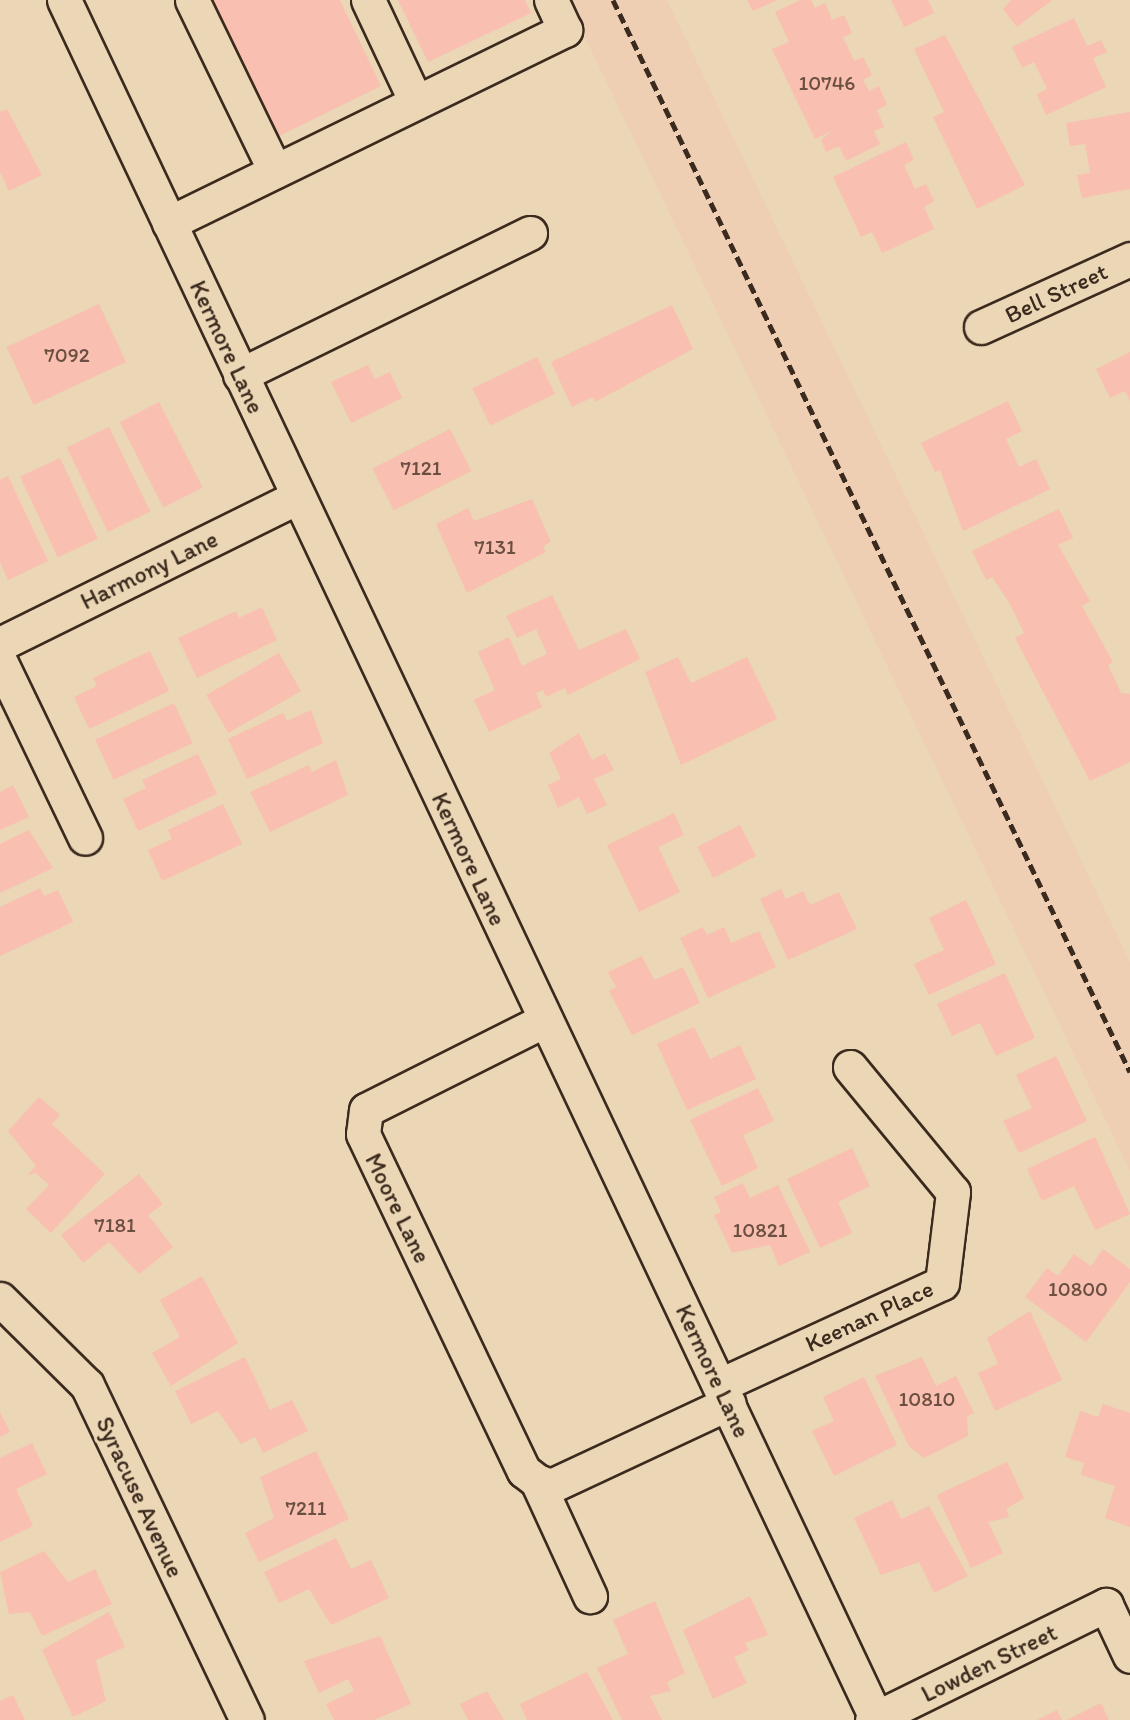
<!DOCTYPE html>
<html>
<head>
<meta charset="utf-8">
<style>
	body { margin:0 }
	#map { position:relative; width:1130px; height:1720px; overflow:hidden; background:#ebd6b5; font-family:Itim,sans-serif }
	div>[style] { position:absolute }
	.built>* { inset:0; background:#efcfb4 }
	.building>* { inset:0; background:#f9bfb0; transform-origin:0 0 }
	.roads { filter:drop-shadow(2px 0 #3b2a1e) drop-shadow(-2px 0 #3b2a1e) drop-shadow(0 2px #3b2a1e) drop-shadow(0 -2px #3b2a1e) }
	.minor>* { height:33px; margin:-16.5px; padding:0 16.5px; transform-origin:16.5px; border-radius:16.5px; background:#ebd6b5 }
	.rail>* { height:5px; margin-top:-2.5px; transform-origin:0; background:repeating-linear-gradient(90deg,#3b2a1e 0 10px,transparent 0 15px) }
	span { translate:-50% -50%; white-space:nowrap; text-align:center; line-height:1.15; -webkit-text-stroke:6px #ebd6b5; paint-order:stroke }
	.number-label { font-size:21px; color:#6a4f42 }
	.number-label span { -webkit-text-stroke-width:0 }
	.street-label { font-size:24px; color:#3b2a1e }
</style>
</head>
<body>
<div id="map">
	<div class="built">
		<i style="clip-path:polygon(567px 0,667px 0,1130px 962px,1130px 1171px)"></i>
	</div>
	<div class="building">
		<i style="clip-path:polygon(213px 0,340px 0,381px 86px,279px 136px)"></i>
		<i style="clip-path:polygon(398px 0,525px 0,531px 13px,428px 62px)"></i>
		<i style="clip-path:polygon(747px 0,777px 0,753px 11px)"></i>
		<i style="clip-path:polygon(800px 0,811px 0,815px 8px,825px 3px,832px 20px,844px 15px,852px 33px,843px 37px,854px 61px,863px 57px,872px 75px,863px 80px,869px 91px,879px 86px,887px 105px,877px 110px,884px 127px,874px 131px,880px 144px,846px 161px,839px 146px,826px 152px,821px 140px,832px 131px,815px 139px,772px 49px,789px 42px,775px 12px)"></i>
		<i style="clip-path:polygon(891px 0,928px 0,934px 13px,904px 27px)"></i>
		<i style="clip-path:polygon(1011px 0,1052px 0,1017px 27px,1003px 9px)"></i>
		<i style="clip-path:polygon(1074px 18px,1087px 46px,1101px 40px,1107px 52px,1093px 58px,1106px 87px,1046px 115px,1037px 94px,1047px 89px,1034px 62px,1022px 68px,1012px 47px)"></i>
		<i style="clip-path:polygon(945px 35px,1025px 185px,977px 209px,933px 117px,944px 112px,914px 49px)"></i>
		<i style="clip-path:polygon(7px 109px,42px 175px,9px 191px,0 172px,0 112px)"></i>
		<i style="clip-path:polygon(1130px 112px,1130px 189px,1082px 198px,1077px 175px,1090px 173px,1085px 144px,1070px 146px,1066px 123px)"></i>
		<i style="clip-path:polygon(906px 142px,914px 160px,904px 165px,915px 189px,926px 184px,934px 201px,924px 207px,934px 229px,882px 253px,872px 232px,861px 237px,833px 177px)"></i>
		<i style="left:99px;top:304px;width:64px;height:102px;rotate:65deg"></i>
		<i style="clip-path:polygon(672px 305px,693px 349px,595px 402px,593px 397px,572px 407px,551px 362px)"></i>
		<i style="clip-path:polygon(1130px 352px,1130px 401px,1125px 391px,1110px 398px,1096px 369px)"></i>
		<i style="left:537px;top:357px;width:41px;height:72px;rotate:64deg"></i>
		<i style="clip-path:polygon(368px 365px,375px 379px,390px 372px,402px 398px,351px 423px,331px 382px)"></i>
		<i style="clip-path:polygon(1008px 401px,1022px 431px,1006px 439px,1019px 467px,1036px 459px,1050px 489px,963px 531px,940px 470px,935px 472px,921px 443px)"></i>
		<i style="left:159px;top:402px;width:96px;height:44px;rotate:63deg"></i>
		<i style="left:109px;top:427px;width:94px;height:47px;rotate:64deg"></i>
		<i style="left:450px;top:429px;width:47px;height:87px;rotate:63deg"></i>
		<i style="left:60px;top:458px;width:89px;height:44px;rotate:65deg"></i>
		<i style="clip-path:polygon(8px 476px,48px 561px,8px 580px,0 562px,0 480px)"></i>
		<i style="clip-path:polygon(532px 499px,551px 542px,543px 546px,546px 552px,467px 593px,436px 524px,468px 508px,474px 521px)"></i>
		<i style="clip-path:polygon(1059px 509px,1073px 538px,1058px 545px,1090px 601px,1082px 606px,1113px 662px,1108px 665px,1121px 693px,1130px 694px,1130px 762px,1090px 781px,1015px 638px,1024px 633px,1010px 604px,992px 577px,986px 580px,972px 551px)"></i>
		<i style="clip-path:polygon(552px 595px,579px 650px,626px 629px,640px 659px,568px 695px,565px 688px,546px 697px,543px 690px,536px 693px,542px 707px,489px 732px,474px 700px,495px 690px,478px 652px,509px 637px,522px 666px,547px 654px,536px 629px,517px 638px,506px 616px)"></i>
		<i style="clip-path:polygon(262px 607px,277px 640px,197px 678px,178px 638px,236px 611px,239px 618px)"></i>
		<i style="clip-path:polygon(150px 651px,169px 691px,89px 729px,74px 697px,97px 686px,93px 678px)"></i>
		<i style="left:279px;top:653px;width:44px;height:84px;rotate:60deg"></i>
		<i style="clip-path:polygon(678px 657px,691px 683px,747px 657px,777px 719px,681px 765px,645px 672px)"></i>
		<i style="left:174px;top:703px;width:44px;height:87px;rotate:65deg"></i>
		<i style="clip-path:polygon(311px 710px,323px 743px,247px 779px,228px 739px,283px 713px,287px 721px)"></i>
		<i style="clip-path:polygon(579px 733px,592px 760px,605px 753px,614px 770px,594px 779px,607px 805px,587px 814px,579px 797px,558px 808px,548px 785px,561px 779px,549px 753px)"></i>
		<i style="clip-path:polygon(198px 754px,217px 794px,138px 831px,123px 799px,146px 788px,142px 780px)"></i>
		<i style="clip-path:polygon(336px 760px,348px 795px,270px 832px,250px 792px,309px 765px,312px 772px)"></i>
		<i style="clip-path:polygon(13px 785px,29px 817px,0 830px,0 792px)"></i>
		<i style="clip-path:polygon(223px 804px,242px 844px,162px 881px,148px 850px,172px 839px,168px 830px)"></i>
		<i style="clip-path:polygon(674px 813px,684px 835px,658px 847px,680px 892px,639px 912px,607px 845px)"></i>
		<i style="left:740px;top:825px;width:35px;height:48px;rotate:63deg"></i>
		<i style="clip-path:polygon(29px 830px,53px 868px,0 893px,0 844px)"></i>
		<i style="clip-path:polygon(40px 888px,44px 896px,58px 890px,73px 922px,0 956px,0 907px)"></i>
		<i style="clip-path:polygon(781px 889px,786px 899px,803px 891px,810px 905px,839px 892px,857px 929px,788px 960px,760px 899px)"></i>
		<i style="clip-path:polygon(966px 900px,996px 964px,929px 995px,914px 964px,944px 950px,929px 918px)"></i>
		<i style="clip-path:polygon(703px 927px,707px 935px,724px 927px,731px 943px,759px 931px,776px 967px,708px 998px,680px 938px)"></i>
		<i style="clip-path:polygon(642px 956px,654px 980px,683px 967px,700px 1003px,632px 1035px,609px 991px,616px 987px,608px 972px)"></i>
		<i style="clip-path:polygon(1005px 973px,1035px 1038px,996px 1056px,980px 1023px,952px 1036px,937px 1004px)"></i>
		<i style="clip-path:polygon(694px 1027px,710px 1059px,740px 1045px,756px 1079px,687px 1110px,657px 1044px)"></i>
		<i style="clip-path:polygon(1056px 1056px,1087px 1121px,1019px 1153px,1003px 1121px,1032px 1108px,1016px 1075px)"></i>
		<i style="clip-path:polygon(758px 1088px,774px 1121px,743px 1135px,758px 1168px,722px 1186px,690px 1120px)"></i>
		<i style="clip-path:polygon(39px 1097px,60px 1115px,52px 1124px,105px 1174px,51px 1233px,26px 1209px,49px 1185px,36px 1173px,27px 1175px,36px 1166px,8px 1131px)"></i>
		<i style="clip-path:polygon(1095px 1137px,1130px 1214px,1095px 1230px,1074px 1186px,1042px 1201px,1027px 1169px)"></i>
		<i style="clip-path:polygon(852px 1148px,870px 1186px,838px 1202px,852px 1233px,820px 1248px,787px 1179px)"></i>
		<i style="clip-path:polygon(139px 1174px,163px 1204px,148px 1215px,173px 1247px,139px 1274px,109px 1242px,83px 1263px,61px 1235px)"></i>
		<i style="clip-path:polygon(743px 1183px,750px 1198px,778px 1185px,810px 1252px,779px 1266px,770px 1245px,732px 1253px,714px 1215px,721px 1212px,714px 1197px)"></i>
		<i style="clip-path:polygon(1103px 1249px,1130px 1269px,1130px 1282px,1086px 1342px,1025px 1297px,1047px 1268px,1058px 1276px,1074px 1254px,1091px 1266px)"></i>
		<i style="clip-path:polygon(202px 1276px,238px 1343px,171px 1386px,152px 1353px,180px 1337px,160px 1300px)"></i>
		<i style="clip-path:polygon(1030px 1311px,1062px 1380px,995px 1411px,978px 1373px,998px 1364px,987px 1338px)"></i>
		<i style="clip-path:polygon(245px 1357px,270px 1410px,292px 1400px,308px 1431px,263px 1453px,255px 1437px,241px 1444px,218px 1411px,191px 1424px,175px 1391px)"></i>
		<i style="clip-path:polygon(922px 1357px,936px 1386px,956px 1376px,974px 1413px,967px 1416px,968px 1436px,924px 1458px,909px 1446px,875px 1376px)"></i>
		<i style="clip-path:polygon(864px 1377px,897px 1445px,834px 1476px,812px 1431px,834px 1421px,823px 1397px)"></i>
		<i style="clip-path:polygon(1103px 1404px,1130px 1413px,1130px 1527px,1105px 1518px,1115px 1486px,1081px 1475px,1084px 1463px,1065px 1457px,1080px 1411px,1098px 1417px)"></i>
		<i style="clip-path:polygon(0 1412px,10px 1432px,0 1437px)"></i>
		<i style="clip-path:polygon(32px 1443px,47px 1474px,16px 1489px,33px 1526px,0 1542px,0 1458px)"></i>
		<i style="clip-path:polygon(316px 1451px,349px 1519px,259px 1562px,245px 1533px,274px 1518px,260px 1477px)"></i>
		<i style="clip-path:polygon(1007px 1462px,1024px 1498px,1006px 1509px,1009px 1517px,988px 1522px,1003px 1553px,971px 1568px,937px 1495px)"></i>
		<i style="clip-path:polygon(892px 1500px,901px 1519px,929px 1506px,968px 1576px,934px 1593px,919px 1562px,881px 1575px,854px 1518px)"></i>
		<i style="clip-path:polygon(336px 1538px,351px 1569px,371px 1560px,389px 1598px,331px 1625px,309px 1589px,279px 1603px,264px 1572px)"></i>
		<i style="clip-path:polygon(44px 1551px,68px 1582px,95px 1569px,112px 1604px,42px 1636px,30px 1612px,9px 1614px,0 1572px)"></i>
		<i style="clip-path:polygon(750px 1596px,768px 1635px,745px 1643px,749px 1650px,734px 1657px,747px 1683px,713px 1699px,683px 1630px)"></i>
		<i style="clip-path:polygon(655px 1601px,685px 1673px,667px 1682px,671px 1691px,650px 1696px,662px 1720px,622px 1720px,597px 1668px,628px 1654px,613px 1620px)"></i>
		<i style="clip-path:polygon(109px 1612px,125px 1647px,96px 1660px,106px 1701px,73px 1717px,42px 1650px)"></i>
		<i style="clip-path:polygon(380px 1636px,411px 1704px,374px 1720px,334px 1720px,326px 1704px,354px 1691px,348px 1679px,319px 1693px,304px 1661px)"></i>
		<i style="clip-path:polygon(587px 1672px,613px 1720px,527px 1720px,520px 1704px)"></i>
		<i style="clip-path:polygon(487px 1691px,504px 1720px,468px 1720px,460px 1704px)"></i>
		<i style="clip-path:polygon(13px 1695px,25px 1720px,0 1720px,0 1701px)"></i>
		<i style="clip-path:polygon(1101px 1703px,1109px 1720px,1067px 1720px)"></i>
		<i style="clip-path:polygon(1057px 1710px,1062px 1720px,1037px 1720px)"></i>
	</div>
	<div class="roads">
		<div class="minor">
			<i style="left:64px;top:0;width:1900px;rotate:64.7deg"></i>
			<i style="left:192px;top:0;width:190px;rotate:64.1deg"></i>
			<i style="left:368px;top:0;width:113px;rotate:64.8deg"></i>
			<i style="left:169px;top:223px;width:441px;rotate:-26deg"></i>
			<i style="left:565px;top:30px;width:33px;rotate:-115deg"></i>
			<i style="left:981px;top:327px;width:164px;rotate:-24.5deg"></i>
			<i style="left:240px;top:375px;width:323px;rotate:-26.1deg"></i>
			<i style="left:0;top:644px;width:332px;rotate:-26.3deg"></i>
			<i style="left:0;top:661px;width:196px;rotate:64.3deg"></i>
			<i style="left:545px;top:1020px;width:200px;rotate:153.3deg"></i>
			<i style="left:366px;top:1110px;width:24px;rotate:97deg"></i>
			<i style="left:363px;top:1134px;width:373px;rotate:64.5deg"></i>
			<i style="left:524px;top:1471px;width:16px;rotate:38deg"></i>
			<i style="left:537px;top:1481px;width:15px;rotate:20deg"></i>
			<i style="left:551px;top:1486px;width:196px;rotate:-25deg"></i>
			<i style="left:0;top:1299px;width:122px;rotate:44.7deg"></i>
			<i style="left:87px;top:1385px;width:371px;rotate:64.5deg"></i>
			<i style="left:720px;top:1385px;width:244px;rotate:-24.7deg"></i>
			<i style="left:942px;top:1283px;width:92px;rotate:-83.1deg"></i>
			<i style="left:953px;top:1192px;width:162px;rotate:-129.5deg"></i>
			<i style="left:537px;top:1481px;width:127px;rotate:65.3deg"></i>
			<i style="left:872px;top:1720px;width:261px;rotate:-26.2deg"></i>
			<i style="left:1106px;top:1605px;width:56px;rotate:64.8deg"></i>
		</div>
	</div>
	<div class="rail">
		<i style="left:613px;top:0;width:1190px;rotate:64.25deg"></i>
	</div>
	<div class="number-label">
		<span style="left:827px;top:83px">10746</span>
		<span style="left:67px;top:355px">7092</span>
		<span style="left:421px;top:468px">7121</span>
		<span style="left:495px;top:547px">7131</span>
		<span style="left:115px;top:1225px">7181</span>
		<span style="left:760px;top:1230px">10821</span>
		<span style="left:1078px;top:1289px">10800</span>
		<span style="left:927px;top:1399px">10810</span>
		<span style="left:306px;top:1508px">7211</span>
	</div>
	<div class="street-label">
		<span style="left:1056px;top:293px;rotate:-25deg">Bell Street</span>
		<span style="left:227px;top:347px;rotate:65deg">Kermore Lane</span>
		<span style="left:149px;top:570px;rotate:-26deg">Harmony Lane</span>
		<span style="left:469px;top:859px;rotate:65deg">Kermore Lane</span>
		<span style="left:398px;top:1208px;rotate:64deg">Moore Lane</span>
		<span style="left:869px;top:1316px;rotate:-25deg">Keenan Place</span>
		<span style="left:713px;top:1371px;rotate:65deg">Kermore Lane</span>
		<span style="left:140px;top:1497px;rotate:65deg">Syracuse Avenue</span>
		<span style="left:989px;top:1663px;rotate:-26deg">Lowden Street</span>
	</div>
</div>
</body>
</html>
